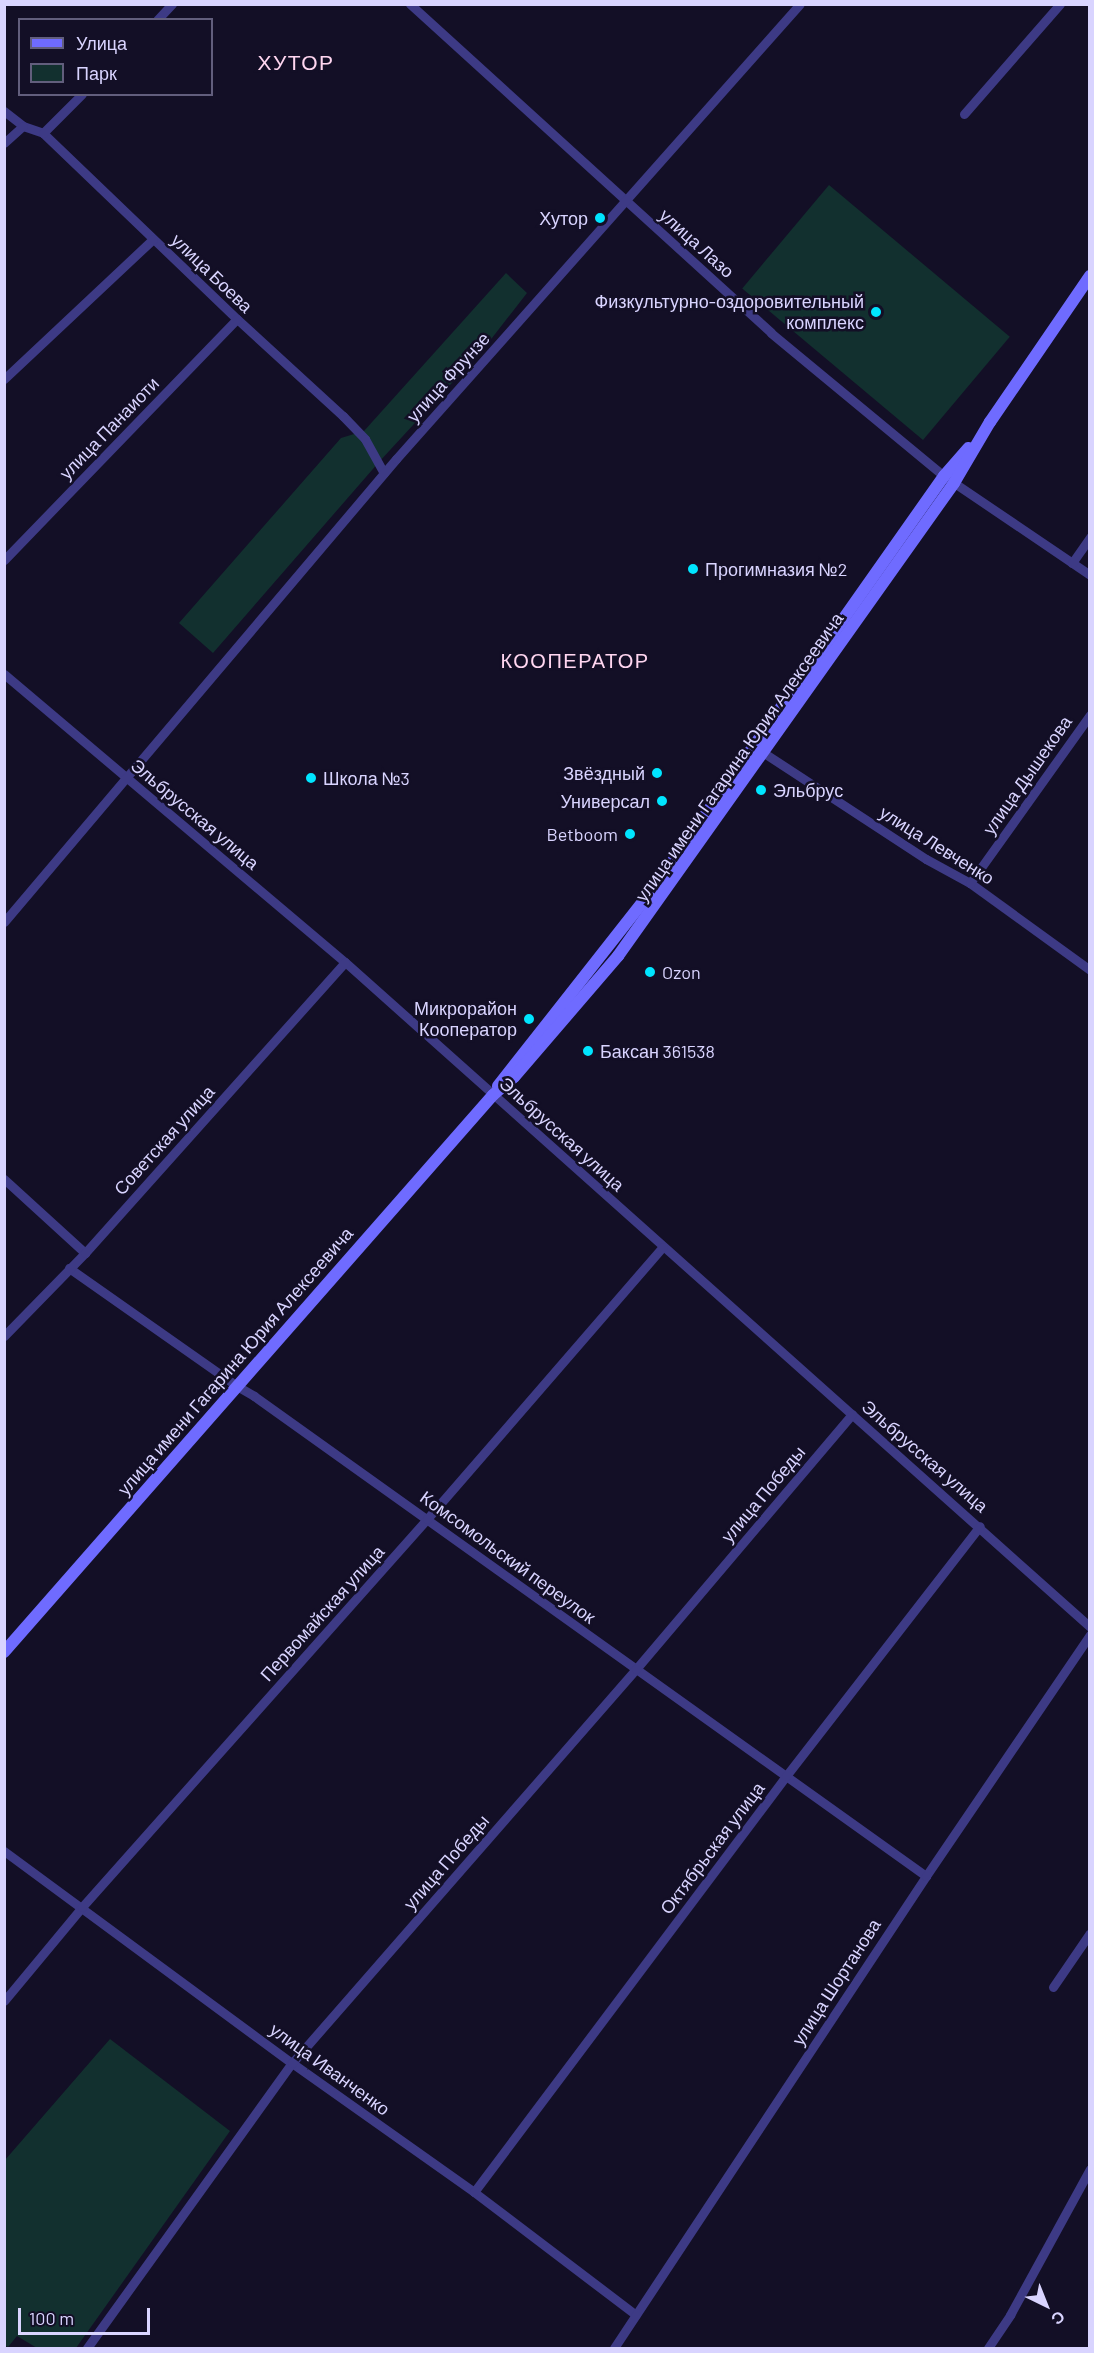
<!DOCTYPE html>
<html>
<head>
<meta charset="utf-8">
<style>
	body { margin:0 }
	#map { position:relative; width:1094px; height:2353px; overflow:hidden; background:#130f26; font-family:Barlow,sans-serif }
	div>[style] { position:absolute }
	.green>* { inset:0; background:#12302f; transform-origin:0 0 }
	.street>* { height:9px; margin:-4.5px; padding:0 4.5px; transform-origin:4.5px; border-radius:4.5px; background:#3d3a85 }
	.secondary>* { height:12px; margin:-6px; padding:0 6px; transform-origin:6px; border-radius:6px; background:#6f6bff }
	.dots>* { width:16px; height:16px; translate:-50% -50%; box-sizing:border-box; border:3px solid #130f26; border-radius:50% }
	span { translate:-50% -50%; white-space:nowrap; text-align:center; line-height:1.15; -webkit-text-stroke:5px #130f26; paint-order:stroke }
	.poi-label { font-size:18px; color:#d9d4ff }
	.right { translate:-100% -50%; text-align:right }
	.left { translate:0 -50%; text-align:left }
	.street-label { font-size:18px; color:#d9d4ff }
	.neighbourhood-label { font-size:20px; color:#ffd6f0; letter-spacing:1.5px }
	.quarter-label { font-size:21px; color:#ffd6f0; letter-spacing:1.5px }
	.frame { position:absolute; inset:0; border:6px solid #d9d4ff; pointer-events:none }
	.legend { position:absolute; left:18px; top:18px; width:195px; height:78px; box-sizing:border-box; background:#130f26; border:2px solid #625e7d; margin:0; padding:8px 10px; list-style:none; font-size:18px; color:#d9d4ff }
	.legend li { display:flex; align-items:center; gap:12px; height:30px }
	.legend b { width:30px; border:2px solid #625e7d }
	.north { position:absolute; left:1016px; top:2275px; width:60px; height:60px; -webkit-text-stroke:4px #130f26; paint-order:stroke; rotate:137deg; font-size:16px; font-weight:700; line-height:24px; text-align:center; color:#d9d4ff }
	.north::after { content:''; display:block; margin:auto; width:21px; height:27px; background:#d9d4ff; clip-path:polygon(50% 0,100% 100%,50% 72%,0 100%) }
	.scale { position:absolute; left:18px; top:2308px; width:132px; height:27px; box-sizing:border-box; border:3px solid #d9d4ff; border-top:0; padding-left:8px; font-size:18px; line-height:21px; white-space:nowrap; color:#d9d4ff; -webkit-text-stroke:4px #130f26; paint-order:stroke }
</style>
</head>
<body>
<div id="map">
	<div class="green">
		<i style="left:829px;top:185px;width:236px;height:135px;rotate:40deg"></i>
		<i style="clip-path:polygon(506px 273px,527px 293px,485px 347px,379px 462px,213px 653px,179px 623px,341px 438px,364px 431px)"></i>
		<i style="clip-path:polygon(110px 2039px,230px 2131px,76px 2348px,37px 2348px,17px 2336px,8px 2347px,4px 2345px,5px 2160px)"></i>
	</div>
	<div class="street">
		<i style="left:410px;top:4px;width:488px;rotate:42.3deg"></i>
		<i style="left:771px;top:333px;width:224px;rotate:39.6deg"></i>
		<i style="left:944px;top:476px;width:176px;rotate:34.1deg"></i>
		<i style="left:157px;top:20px;width:22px;rotate:-47deg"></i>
		<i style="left:4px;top:111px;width:24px;rotate:38deg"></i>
		<i style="left:23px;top:126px;width:21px;rotate:19deg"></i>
		<i style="left:43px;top:133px;width:269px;rotate:43.8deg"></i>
		<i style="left:237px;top:319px;width:144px;rotate:42.5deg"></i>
		<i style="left:343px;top:416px;width:32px;rotate:46deg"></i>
		<i style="left:365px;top:439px;width:39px;rotate:61deg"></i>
		<i style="left:964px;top:114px;width:146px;rotate:-48.9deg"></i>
		<i style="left:43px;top:133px;width:55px;rotate:-45deg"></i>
		<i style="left:4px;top:143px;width:25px;rotate:-42deg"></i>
		<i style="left:4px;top:379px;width:204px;rotate:-43.2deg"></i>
		<i style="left:4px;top:560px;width:335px;rotate:-46deg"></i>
		<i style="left:1072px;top:563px;width:32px;rotate:-55deg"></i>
		<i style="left:4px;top:674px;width:446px;rotate:40.2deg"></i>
		<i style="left:345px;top:962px;width:999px;rotate:41.75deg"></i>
		<i style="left:764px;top:753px;width:194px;rotate:33.2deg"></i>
		<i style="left:926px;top:859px;width:50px;rotate:28.6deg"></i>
		<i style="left:970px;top:883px;width:148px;rotate:35.9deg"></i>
		<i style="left:970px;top:883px;width:206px;rotate:-54.5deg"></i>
		<i style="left:4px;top:922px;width:607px;rotate:-49.75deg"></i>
		<i style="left:396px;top:459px;width:608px;rotate:-48.4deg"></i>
		<i style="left:4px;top:1179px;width:110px;rotate:42.4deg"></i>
		<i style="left:69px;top:1268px;width:205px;rotate:35.1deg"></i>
		<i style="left:237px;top:1386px;width:20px;rotate:30deg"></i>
		<i style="left:254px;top:1396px;width:826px;rotate:35.54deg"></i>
		<i style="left:4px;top:1336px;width:116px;rotate:-45.7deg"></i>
		<i style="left:85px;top:1253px;width:390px;rotate:-48.2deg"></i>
		<i style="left:4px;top:1851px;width:358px;rotate:36.4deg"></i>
		<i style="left:292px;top:2063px;width:223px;rotate:35.3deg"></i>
		<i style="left:474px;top:2192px;width:203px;rotate:37.2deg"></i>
		<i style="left:1053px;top:1987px;width:65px;rotate:-55.6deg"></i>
		<i style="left:4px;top:2001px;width:122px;rotate:-50.3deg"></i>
		<i style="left:82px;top:1907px;width:519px;rotate:-48.36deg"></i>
		<i style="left:427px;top:1519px;width:360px;rotate:-49.1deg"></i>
		<i style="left:474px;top:2192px;width:520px;rotate:-53.13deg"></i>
		<i style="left:786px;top:1776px;width:316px;rotate:-52.2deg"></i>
		<i style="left:87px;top:2348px;width:351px;rotate:-54.3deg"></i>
		<i style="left:292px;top:2063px;width:523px;rotate:-48.88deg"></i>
		<i style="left:636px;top:1669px;width:334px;rotate:-49.7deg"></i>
		<i style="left:614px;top:2348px;width:566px;rotate:-56.53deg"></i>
		<i style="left:926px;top:1876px;width:292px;rotate:-55.8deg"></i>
		<i style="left:988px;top:2348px;width:40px;rotate:-56deg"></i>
		<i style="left:1010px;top:2315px;width:166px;rotate:-61.3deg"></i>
	</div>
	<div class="secondary">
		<i style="left:498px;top:1086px;width:256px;rotate:-51.8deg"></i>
		<i style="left:656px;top:885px;width:500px;rotate:-54.85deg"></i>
		<i style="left:944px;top:476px;width:37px;rotate:-49deg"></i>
		<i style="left:4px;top:1652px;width:741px;rotate:-48.72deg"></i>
		<i style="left:493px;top:1095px;width:28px;rotate:-41deg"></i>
		<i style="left:514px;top:1077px;width:160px;rotate:-49.3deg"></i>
		<i style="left:618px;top:956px;width:580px;rotate:-54.61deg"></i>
		<i style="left:954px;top:483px;width:71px;rotate:-59.5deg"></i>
		<i style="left:990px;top:422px;width:177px;rotate:-55.6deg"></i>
	</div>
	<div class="dots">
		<i style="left:600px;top:218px;background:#00e5ff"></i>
		<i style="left:876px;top:312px;background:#00e5ff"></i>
		<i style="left:693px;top:569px;background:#00e5ff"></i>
		<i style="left:657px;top:773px;background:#00e5ff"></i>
		<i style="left:311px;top:778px;background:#00e5ff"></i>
		<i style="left:761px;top:790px;background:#00e5ff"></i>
		<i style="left:662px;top:801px;background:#00e5ff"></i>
		<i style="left:630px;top:834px;background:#00e5ff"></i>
		<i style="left:650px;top:972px;background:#00e5ff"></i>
		<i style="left:529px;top:1019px;background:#00e5ff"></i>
		<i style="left:588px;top:1051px;background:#00e5ff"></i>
	</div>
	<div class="poi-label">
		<span class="right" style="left:588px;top:218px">Хутор</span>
		<span class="right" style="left:864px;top:312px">Физкультурно-оздоровительный<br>комплекс</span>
		<span class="left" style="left:705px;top:569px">Прогимназия №2</span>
		<span class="right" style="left:645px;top:773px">Звёздный</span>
		<span class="left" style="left:323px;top:778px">Школа №3</span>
		<span class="left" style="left:773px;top:790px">Эльбрус</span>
		<span class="right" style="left:650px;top:801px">Универсал</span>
		<span class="right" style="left:618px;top:834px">Betboom</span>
		<span class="left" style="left:662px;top:972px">Ozon</span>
		<span class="right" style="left:517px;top:1019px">Микрорайон<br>Кооператор</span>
		<span class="left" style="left:600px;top:1051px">Баксан 361538</span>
	</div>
	<div class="street-label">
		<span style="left:697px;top:243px;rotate:42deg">улица Лазо</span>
		<span style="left:212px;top:273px;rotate:44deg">улица Боева</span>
		<span style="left:448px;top:377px;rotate:-48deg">улица Фрунзе</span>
		<span style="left:109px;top:428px;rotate:-46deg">улица Панаиоти</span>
		<span style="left:739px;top:757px;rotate:-55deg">улица имени Гагарина Юрия Алексеевича</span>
		<span style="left:1027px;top:775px;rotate:-55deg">улица Дышекова</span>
		<span style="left:195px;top:814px;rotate:40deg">Эльбрусская улица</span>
		<span style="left:937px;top:845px;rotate:32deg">улица Левченко</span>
		<span style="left:562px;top:1134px;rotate:42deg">Эльбрусская улица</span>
		<span style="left:164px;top:1140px;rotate:-48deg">Советская улица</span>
		<span style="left:235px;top:1361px;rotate:-49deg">улица имени Гагарина Юрия Алексеевича</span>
		<span style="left:925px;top:1456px;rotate:41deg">Эльбрусская улица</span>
		<span style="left:763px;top:1494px;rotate:-50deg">улица Победы</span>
		<span style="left:508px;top:1557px;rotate:36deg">Комсомольский переулок</span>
		<span style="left:322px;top:1613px;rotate:-48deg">Первомайская улица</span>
		<span style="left:712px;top:1848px;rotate:-53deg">Октябрьская улица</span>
		<span style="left:446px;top:1862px;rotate:-49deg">улица Победы</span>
		<span style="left:836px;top:1982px;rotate:-57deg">улица Шортанова</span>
		<span style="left:330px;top:2069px;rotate:36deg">улица Иванченко</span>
	</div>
	<div class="neighbourhood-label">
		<span style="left:575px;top:660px">КООПЕРАТОР</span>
	</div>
	<div class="quarter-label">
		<span style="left:296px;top:62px">ХУТОР</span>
	</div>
	<div class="frame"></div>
	<ul class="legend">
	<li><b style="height:8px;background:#6f6bff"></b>Улица</li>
	<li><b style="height:16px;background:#12302f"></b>Парк</li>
	</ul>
	<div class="north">С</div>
	<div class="scale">100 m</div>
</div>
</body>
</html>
